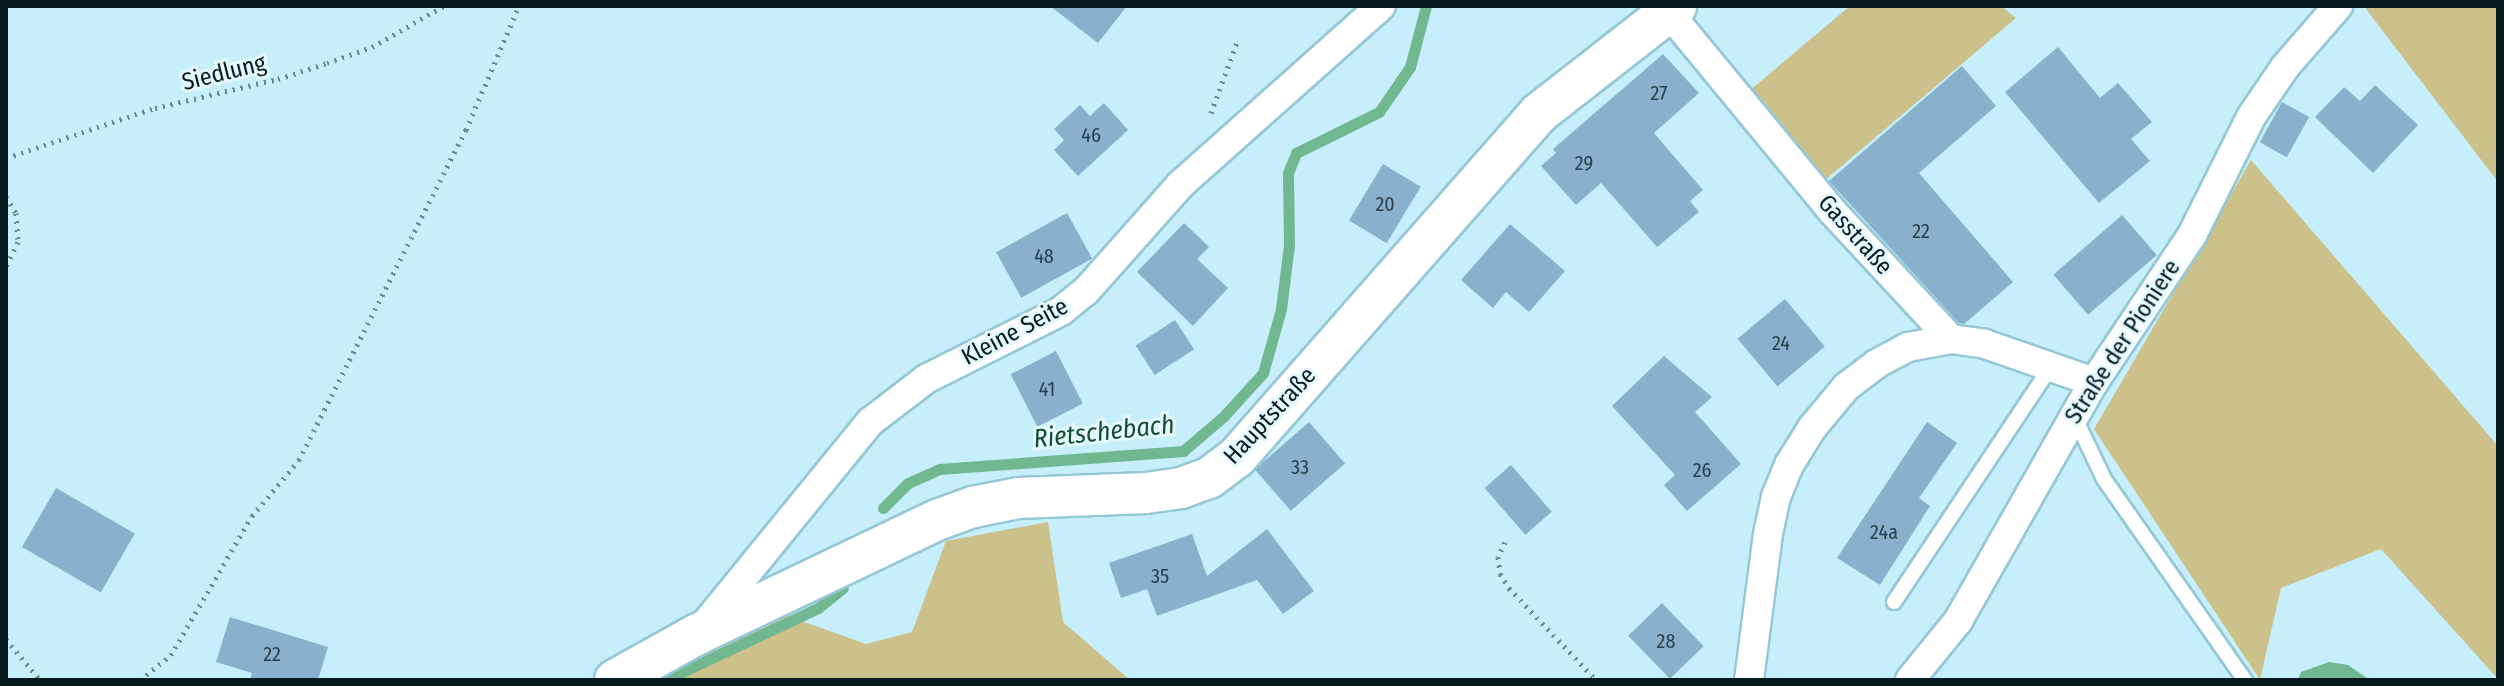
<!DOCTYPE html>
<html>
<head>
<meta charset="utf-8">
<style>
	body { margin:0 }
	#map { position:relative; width:2504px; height:686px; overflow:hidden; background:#c6effb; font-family:"Fira Sans Condensed",sans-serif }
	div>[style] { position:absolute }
	.green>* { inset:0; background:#ccc18a }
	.water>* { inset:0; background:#71b890 }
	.stream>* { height:11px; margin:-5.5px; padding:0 5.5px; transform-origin:5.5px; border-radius:5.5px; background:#71b890 }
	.building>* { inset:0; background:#8ab1cb; transform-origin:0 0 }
	.path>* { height:5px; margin-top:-2.5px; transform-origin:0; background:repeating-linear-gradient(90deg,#688790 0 2px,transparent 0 8px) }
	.roads { filter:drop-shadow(2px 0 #95c7d6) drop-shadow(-2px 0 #95c7d6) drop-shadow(0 2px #95c7d6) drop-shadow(0 -2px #95c7d6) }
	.lane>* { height:14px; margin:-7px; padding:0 7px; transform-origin:7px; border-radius:7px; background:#fff }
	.street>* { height:28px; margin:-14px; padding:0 14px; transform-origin:14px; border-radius:14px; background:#fff }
	.secondary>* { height:40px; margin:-20px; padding:0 20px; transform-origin:20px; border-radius:20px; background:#fff }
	span { translate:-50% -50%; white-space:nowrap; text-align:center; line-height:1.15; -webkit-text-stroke:6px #e4f8fe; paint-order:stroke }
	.number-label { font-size:20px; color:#28404c }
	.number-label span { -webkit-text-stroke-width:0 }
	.street-label { font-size:24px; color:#071b21 }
	.water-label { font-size:26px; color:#144c30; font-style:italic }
	.frame { position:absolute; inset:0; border:8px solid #071b21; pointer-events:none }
</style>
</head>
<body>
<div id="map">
	<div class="green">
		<i style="clip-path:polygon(1850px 6px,2001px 6px,2016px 18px,1817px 187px,1743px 96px)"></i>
		<i style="clip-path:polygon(2368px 6px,2498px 6px,2498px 182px,2366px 9px)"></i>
		<i style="clip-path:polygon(2251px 160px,2498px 446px,2498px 679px,2381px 549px,2281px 588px,2260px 680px,2094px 429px)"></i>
		<i style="clip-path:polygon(1048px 522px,1063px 622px,1130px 680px,652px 680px,782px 614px,866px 644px,912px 632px,946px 541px)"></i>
	</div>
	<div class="water">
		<i style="clip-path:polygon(2329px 662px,2348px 665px,2370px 680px,2298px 680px,2301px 672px)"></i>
	</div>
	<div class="stream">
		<i style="left:883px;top:508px;width:35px;rotate:-45deg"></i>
		<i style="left:908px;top:483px;width:34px;rotate:-24deg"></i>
		<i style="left:939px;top:469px;width:245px;rotate:-4.2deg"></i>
		<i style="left:1183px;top:451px;width:52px;rotate:-40.4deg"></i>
		<i style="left:1223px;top:417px;width:59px;rotate:-47.7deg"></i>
		<i style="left:1263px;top:373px;width:66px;rotate:-74.3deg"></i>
		<i style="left:1281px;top:309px;width:64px;rotate:-82.9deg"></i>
		<i style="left:1289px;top:245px;width:72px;rotate:-90.8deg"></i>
		<i style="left:1288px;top:173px;width:22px;rotate:-68deg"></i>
		<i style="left:1296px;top:153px;width:93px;rotate:-26.3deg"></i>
		<i style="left:1379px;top:112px;width:55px;rotate:-55.4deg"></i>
		<i style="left:1410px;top:67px;width:63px;rotate:-75.3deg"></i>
		<i style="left:665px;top:680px;width:169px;rotate:-25.2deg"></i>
		<i style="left:818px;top:608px;width:32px;rotate:-39deg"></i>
	</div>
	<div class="building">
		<i style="clip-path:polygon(1050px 6px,1127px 6px,1098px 43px)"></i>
		<i style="clip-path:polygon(2058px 47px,2100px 98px,2118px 83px,2152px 122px,2131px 139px,2150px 161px,2099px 203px,2005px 92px)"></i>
		<i style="clip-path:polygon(1663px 54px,1699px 93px,1654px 133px,1703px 190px,1690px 201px,1699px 212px,1657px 247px,1601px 183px,1576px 205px,1541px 166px,1556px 153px,1553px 149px)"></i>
		<i style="clip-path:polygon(1962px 66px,1996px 106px,1919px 173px,2013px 282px,1964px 324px,1959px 323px,1829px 181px)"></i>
		<i style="clip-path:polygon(2375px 85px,2418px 125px,2373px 173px,2315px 117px,2344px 87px,2360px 101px)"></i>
		<i style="left:2282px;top:102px;width:31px;height:46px;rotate:29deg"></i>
		<i style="clip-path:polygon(1104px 103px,1128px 130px,1078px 176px,1054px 150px,1064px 140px,1054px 129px,1080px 105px,1090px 116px)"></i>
		<i style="left:1383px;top:164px;width:44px;height:66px;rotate:31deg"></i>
		<i style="left:1067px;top:213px;width:52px;height:81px;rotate:61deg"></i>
		<i style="left:2122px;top:215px;width:53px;height:91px;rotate:49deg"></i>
		<i style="clip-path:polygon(1184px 223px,1209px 247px,1197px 259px,1228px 288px,1193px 326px,1137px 272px)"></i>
		<i style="clip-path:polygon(1510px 224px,1565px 271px,1529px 312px,1506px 292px,1493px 308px,1461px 280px)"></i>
		<i style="left:1785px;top:299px;width:62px;height:62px;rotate:50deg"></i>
		<i style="left:1175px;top:320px;width:35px;height:47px;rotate:57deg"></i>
		<i style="left:1056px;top:351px;width:59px;height:51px;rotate:63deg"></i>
		<i style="clip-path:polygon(1664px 356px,1712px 397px,1695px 412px,1741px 464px,1687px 511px,1664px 485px,1675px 475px,1612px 406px)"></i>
		<i style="left:1309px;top:422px;width:55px;height:72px;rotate:49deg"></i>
		<i style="clip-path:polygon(1927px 422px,1957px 443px,1919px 498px,1930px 506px,1880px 585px,1837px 558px)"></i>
		<i style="left:1511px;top:465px;width:62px;height:35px;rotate:49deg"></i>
		<i style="left:56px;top:488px;width:91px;height:68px;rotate:30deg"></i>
		<i style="clip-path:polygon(1267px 529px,1314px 591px,1283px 614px,1257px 580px,1157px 616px,1147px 589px,1121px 598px,1109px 563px,1192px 534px,1207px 576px)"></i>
		<i style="left:1662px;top:603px;width:60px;height:47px;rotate:46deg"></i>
		<i style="clip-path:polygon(230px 617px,328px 647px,318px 680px,250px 680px,252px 673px,216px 662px)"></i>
	</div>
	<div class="path">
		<i style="left:1211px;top:113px;width:76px;rotate:-69.9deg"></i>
		<i style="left:6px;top:158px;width:157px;rotate:-18.6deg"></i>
		<i style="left:155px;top:108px;width:126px;rotate:-13.3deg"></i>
		<i style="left:278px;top:79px;width:52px;rotate:-18.1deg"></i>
		<i style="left:327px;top:63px;width:48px;rotate:-19.6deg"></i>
		<i style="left:372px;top:47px;width:83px;rotate:-29.7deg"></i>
		<i style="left:6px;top:197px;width:19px;rotate:58deg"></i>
		<i style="left:16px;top:213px;width:29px;rotate:86deg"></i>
		<i style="left:18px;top:242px;width:28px;rotate:116deg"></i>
		<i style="left:1505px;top:542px;width:17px;rotate:115deg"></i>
		<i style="left:1498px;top:557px;width:17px;rotate:83deg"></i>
		<i style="left:1500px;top:574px;width:17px;rotate:57deg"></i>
		<i style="left:1509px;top:588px;width:127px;rotate:46.6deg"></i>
		<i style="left:6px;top:639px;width:53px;rotate:50.3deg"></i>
		<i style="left:140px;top:680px;width:40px;rotate:-39deg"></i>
		<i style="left:171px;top:655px;width:161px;rotate:-59.8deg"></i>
		<i style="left:252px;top:516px;width:73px;rotate:-50deg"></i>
		<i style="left:299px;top:460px;width:370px;rotate:-63.2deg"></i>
		<i style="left:466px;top:130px;width:135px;rotate:-66.9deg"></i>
	</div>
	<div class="roads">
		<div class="lane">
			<i style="left:2074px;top:416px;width:70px;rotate:64.5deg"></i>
			<i style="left:2104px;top:479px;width:246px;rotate:55deg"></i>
			<i style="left:1894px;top:602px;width:281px;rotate:-56.3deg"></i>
		</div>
		<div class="street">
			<i style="left:1668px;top:12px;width:258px;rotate:50.5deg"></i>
			<i style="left:1832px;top:211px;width:175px;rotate:47.1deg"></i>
			<i style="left:1951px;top:339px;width:34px;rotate:8deg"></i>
			<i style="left:1985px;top:344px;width:115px;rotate:19.2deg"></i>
			<i style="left:702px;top:628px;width:266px;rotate:-50.8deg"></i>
			<i style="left:870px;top:422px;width:71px;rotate:-37.5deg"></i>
			<i style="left:926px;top:379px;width:151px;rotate:-26.7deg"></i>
			<i style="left:1061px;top:311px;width:32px;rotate:-39deg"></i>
			<i style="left:1086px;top:291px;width:142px;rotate:-48.4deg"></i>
			<i style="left:1180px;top:185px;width:269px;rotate:-41.7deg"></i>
			<i style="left:1749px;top:680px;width:147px;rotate:-82.6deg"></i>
			<i style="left:1768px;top:534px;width:38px;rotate:-78deg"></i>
			<i style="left:1776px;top:497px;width:35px;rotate:-68deg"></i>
			<i style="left:1789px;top:465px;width:44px;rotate:-58.1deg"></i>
			<i style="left:1812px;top:428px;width:53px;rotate:-50.3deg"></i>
			<i style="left:1846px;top:387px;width:38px;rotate:-37deg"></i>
			<i style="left:1876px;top:364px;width:36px;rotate:-28deg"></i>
			<i style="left:1908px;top:347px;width:44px;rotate:-10.5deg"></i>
			<i style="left:1910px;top:680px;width:76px;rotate:-50.9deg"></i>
			<i style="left:1958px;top:621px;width:275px;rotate:-60.4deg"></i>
			<i style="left:2094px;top:382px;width:177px;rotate:-56.3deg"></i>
			<i style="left:2192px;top:235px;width:132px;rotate:-63.4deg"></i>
			<i style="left:2251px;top:117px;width:60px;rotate:-55.8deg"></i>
			<i style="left:2285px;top:67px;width:81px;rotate:-49deg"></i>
		</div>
		<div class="secondary">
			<i style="left:615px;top:680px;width:93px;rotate:-29.1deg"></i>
			<i style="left:696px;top:635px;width:267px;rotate:-25.5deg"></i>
			<i style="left:937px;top:520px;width:38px;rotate:-20deg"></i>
			<i style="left:973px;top:507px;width:47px;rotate:-11.1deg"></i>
			<i style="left:1019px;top:498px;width:127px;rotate:-2.3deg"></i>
			<i style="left:1146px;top:493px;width:35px;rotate:-8deg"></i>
			<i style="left:1181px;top:488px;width:30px;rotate:-20deg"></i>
			<i style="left:1209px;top:478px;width:35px;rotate:-37deg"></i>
			<i style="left:1237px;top:457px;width:456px;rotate:-48.7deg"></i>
			<i style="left:1538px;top:114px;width:175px;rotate:-38deg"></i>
		</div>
	</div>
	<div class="number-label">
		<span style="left:1659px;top:93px">27</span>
		<span style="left:1091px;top:135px">46</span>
		<span style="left:1584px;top:163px">29</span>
		<span style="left:1385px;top:204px">20</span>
		<span style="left:1921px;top:231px">22</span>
		<span style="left:1044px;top:256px">48</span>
		<span style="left:1781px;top:343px">24</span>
		<span style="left:1047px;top:389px">41</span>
		<span style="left:1300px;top:467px">33</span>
		<span style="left:1702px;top:470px">26</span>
		<span style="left:1884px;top:532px">24a</span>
		<span style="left:1160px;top:576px">35</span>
		<span style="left:1666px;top:641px">28</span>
		<span style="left:272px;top:654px">22</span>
	</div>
	<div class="street-label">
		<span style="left:224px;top:73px;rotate:-14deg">Siedlung</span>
		<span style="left:1855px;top:235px;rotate:48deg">Gasstraße</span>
		<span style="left:1015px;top:332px;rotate:-28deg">Kleine Seite</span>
		<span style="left:2123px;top:342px;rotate:-57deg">Straße der Pioniere</span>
		<span style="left:1270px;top:416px;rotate:-47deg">Hauptstraße</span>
	</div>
	<div class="water-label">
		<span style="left:1104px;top:432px;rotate:-6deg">Rietschebach</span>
	</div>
	<div class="frame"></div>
</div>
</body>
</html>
